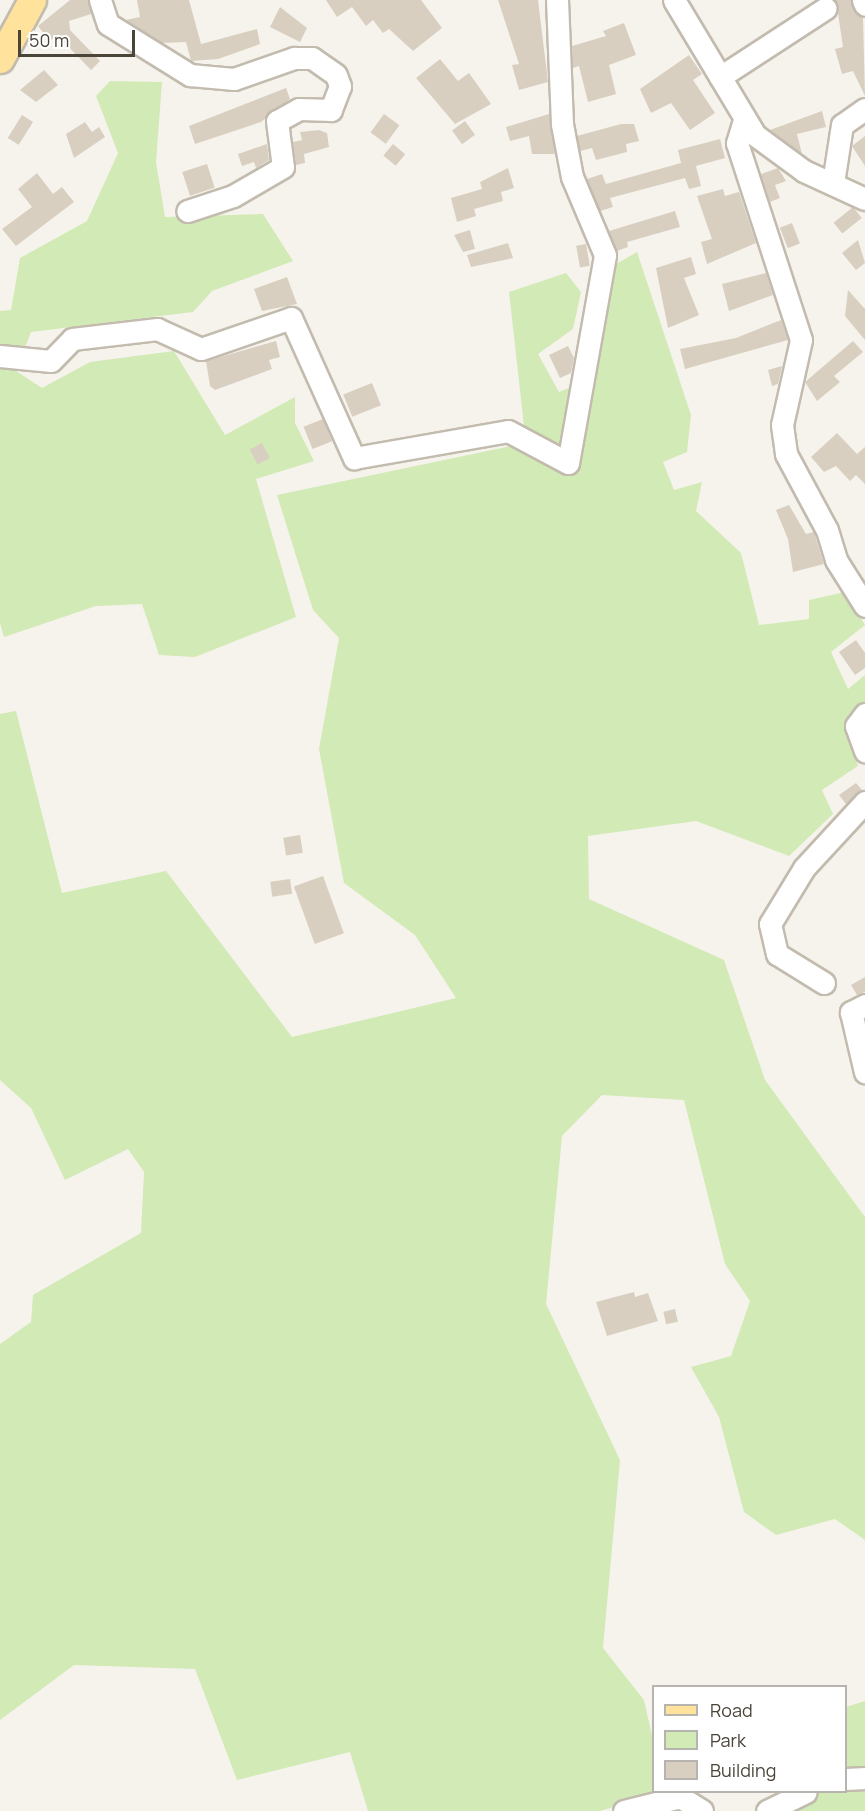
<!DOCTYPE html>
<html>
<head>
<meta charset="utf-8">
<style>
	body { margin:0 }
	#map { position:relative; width:865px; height:1811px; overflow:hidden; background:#f6f3ec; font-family:Manrope,sans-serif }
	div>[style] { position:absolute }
	.green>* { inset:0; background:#d2eab5 }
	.building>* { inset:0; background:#d8cfc1; transform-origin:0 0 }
	.roads { filter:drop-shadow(2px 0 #c2bbae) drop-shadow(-2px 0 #c2bbae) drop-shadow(0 2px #c2bbae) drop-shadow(0 -2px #c2bbae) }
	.minor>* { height:21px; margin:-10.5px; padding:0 10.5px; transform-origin:10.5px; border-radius:10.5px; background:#fff }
	.major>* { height:27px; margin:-13.5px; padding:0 13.5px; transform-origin:13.5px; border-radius:13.5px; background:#ffe39c }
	span { translate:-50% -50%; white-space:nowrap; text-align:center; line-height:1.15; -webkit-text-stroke:5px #fff; paint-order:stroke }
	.legend { position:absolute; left:652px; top:1685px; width:195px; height:108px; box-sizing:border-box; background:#fff; border:2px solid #b7b4b0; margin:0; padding:8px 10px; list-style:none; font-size:18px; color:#4b4439 }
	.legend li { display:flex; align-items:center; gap:12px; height:30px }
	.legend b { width:30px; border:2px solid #b7b4b0 }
	.scale { position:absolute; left:18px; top:30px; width:117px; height:27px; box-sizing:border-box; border:3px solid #4b4439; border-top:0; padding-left:8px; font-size:18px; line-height:21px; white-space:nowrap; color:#4b4439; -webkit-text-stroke:4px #fff; paint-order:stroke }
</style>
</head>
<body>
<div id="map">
	<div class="green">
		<i style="clip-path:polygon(110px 81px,162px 82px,156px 162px,165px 217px,263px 214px,293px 261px,212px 291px,193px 312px,31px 332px,16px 371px,42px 388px,90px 362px,174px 351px,225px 435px,295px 397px,295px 423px,314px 461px,256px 479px,296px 617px,195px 657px,159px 655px,142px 604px,96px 606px,4px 637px,0 623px,0 311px,11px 310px,20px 258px,87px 221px,118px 153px,96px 96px)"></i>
		<i style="clip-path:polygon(637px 252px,691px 415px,687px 452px,663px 462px,674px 490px,702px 482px,696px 511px,741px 553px,759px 625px,809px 619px,809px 600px,845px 592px,865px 625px,831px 652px,848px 689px,865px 675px,865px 702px,850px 713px,848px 732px,858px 766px,822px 790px,833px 814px,789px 856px,696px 821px,588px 836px,589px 899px,724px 960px,765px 1080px,865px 1217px,865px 1540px,835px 1519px,776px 1535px,744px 1512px,719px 1417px,691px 1367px,731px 1356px,750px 1301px,725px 1264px,684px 1100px,602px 1095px,562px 1136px,546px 1304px,620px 1460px,603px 1648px,644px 1700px,653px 1740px,654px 1792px,664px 1792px,600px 1811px,368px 1811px,350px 1752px,237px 1780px,195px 1669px,74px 1665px,0 1720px,0 1344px,31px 1322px,33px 1295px,141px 1233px,144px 1172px,128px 1149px,65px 1180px,31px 1108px,0 1080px,0 714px,16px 711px,62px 893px,166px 871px,292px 1037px,456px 998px,415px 935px,344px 883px,319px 749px,339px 638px,313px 610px,277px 495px,544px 439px,524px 426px,509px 292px,566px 273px,581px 292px,573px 329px,538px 354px,559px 392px,592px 378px,616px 264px)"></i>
		<i style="clip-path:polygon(865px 1701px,865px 1811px,784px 1811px,776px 1792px,846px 1792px,846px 1707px)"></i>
	</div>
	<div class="building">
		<i style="clip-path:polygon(70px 0,88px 0,91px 14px,69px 21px,70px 30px,100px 61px,91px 70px,57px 35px,50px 41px,38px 26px)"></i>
		<i style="clip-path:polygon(137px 0,189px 0,201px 44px,257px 29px,260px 44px,218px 59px,191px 61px,186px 42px,162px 43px,126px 20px,140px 17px)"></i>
		<i style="clip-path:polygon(326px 0,421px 0,442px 28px,413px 51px,389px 29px,383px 33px,373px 20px,366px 26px,352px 7px,337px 17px)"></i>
		<i style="clip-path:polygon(498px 0,538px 0,548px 82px,519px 90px,512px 65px,519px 64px)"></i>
		<i style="clip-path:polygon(836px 0,851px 0,863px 18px,865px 96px,853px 71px,842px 74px,835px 49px,843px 47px)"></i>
		<i style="clip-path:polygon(280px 7px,307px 28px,300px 42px,270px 27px)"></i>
		<i style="clip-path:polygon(624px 23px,636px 55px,609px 65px,616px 94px,588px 102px,579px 66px,573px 68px,572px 46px,606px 36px,603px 31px)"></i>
		<i style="clip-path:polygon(689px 55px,702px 74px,693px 80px,715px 113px,690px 130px,671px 103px,651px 113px,640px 89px)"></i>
		<i style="clip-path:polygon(440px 59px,458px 81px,469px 73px,491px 104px,455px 124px,416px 78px)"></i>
		<i style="clip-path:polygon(44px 70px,58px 85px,36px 102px,20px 90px)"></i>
		<i style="clip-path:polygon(286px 88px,290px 99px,261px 122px,195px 144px,189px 126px)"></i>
		<i style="clip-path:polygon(822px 111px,826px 127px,797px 134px,802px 154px,770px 130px)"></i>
		<i style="left:384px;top:114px;width:19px;height:23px;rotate:36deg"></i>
		<i style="clip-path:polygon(549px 114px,555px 154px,532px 154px,529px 136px,510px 141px,506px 127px)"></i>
		<i style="left:22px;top:115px;width:13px;height:27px;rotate:32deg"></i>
		<i style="left:465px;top:121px;width:17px;height:16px;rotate:54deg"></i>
		<i style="clip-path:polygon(85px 122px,92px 132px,99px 127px,105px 137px,74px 158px,66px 134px)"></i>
		<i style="clip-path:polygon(621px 124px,634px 124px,639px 141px,626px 144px,627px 152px,596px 160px,592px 148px,580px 151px,577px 136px)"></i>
		<i style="clip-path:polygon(319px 130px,327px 133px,329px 147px,304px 154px,305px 163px,296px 165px,293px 142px,302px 140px,300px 132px)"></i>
		<i style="clip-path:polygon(865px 136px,865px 166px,852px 146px)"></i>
		<i style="clip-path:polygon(720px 139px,725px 158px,696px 166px,701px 186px,689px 189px,685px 178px,610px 198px,613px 207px,600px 211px,587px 179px,602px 174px,606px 184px,681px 163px,678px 150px)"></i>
		<i style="clip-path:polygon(267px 144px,269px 160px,256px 168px,254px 162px,242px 166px,238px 154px)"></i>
		<i style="left:393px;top:144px;width:16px;height:15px;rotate:40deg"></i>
		<i style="left:207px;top:164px;width:25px;height:26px;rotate:72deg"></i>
		<i style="clip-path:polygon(508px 168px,514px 188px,501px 192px,503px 201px,474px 209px,476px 216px,457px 222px,451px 198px,482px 189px,480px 182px)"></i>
		<i style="clip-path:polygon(778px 168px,786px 181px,775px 185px,780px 198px,770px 202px,761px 174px)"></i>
		<i style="clip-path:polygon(37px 173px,53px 194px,62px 187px,74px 202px,16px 246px,2px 229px,32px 207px,18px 189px)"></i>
		<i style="clip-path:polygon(723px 189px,725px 196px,739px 192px,756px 243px,707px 264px,701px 242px,712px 239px,697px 196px)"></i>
		<i style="left:853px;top:207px;width:14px;height:25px;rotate:51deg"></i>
		<i style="clip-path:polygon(675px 211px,680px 227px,627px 242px,628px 247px,617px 251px,609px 231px)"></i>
		<i style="left:792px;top:223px;width:22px;height:13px;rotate:69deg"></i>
		<i style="clip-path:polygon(470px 230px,475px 249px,463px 252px,454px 235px)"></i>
		<i style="clip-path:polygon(858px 240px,865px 263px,856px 270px,842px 253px)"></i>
		<i style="clip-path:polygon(508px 243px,513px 258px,471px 267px,467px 255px)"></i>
		<i style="left:586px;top:244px;width:22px;height:10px;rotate:80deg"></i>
		<i style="clip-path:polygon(691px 257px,696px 274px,684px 278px,699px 315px,668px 328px,656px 268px)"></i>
		<i style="clip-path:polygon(766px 273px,773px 295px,729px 311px,722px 284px)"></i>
		<i style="clip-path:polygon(287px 277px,297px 304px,262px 311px,254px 289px)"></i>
		<i style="clip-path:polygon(848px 290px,865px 309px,865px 340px,845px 316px)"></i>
		<i style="clip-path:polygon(781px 320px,788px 340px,685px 369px,680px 349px,736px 338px)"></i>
		<i style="clip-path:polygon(276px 341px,280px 357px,269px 360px,272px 369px,215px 390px,210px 386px,206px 361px)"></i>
		<i style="clip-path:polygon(853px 341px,863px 352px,834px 376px,840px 382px,817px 401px,805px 382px)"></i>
		<i style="clip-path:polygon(568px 346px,574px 358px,571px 373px,560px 378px,549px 355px)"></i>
		<i style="clip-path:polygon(782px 366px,778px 384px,772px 386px,768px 370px)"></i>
		<i style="left:372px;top:383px;width:24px;height:31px;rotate:68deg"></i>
		<i style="left:323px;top:419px;width:24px;height:21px;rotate:68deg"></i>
		<i style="clip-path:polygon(837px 433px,857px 454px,865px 447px,865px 484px,856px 475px,850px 481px,836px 466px,824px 472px,811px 457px)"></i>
		<i style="left:262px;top:443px;width:17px;height:14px;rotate:62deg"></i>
		<i style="clip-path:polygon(789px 505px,806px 534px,814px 532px,824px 564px,793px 572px,788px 539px,776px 510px)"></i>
		<i style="clip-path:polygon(856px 640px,865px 653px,865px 668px,855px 675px,839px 652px)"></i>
		<i style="clip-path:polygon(856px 783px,862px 790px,846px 804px,839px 795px)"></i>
		<i style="left:300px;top:835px;width:18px;height:17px;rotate:81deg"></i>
		<i style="left:323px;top:876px;width:61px;height:31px;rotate:70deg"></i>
		<i style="left:290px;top:879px;width:15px;height:20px;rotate:82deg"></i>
		<i style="clip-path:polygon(865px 977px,865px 992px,857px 995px,851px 985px)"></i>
		<i style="clip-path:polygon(634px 1292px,635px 1297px,648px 1293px,658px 1321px,607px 1336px,596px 1302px)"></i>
		<i style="left:675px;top:1309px;width:13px;height:12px;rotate:77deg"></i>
	</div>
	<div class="roads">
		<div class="minor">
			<i style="left:100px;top:0;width:25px;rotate:72deg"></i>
			<i style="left:108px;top:24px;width:97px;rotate:31.9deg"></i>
			<i style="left:190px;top:75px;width:44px;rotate:5.2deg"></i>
			<i style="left:234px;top:79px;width:64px;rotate:-19.3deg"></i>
			<i style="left:294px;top:58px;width:18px"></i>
			<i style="left:312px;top:58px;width:29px;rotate:35deg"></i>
			<i style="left:336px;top:75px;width:12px;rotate:70deg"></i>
			<i style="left:340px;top:86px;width:26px;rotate:111deg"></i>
			<i style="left:331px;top:110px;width:32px;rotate:-178deg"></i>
			<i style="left:299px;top:109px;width:25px;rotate:151deg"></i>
			<i style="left:277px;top:121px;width:46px;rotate:82.6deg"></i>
			<i style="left:283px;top:167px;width:58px;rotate:149.9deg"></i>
			<i style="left:233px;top:196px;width:48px;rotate:161.9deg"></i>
			<i style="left:674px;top:0;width:157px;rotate:59deg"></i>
			<i style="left:755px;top:135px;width:61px;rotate:36.3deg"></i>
			<i style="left:804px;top:171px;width:67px;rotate:24.7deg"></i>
			<i style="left:863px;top:0;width:5px;rotate:68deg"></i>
			<i style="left:720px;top:77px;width:126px;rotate:-33.1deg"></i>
			<i style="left:744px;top:120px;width:24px;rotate:107deg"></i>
			<i style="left:737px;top:143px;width:207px;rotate:72deg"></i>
			<i style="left:801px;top:340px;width:87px;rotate:102.6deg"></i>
			<i style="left:782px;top:425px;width:29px;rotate:82deg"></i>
			<i style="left:786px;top:454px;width:86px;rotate:61.7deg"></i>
			<i style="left:827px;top:530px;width:31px;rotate:73deg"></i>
			<i style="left:836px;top:560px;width:54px;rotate:57.8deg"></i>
			<i style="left:833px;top:183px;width:59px;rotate:-81.2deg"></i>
			<i style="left:842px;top:125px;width:28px;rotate:-35deg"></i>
			<i style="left:0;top:356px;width:51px;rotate:5.6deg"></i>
			<i style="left:51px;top:361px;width:30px;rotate:-46deg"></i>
			<i style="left:72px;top:339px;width:86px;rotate:-6.7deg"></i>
			<i style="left:157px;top:329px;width:48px;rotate:24.4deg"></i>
			<i style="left:201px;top:349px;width:95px;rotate:-19deg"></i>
			<i style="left:291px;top:318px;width:154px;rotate:65.8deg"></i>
			<i style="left:354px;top:458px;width:156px;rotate:-9.9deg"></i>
			<i style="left:508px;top:431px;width:68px;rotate:28.1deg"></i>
			<i style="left:568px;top:463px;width:211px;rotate:-79.9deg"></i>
			<i style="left:605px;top:255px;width:85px;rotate:-112.9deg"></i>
			<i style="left:572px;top:177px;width:54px;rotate:-100.7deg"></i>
			<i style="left:562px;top:124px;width:124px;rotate:-92.3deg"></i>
			<i style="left:865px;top:714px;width:15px;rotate:127deg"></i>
			<i style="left:856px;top:726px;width:27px;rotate:70deg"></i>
			<i style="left:824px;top:983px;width:55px;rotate:-148.3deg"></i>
			<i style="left:777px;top:954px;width:31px;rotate:-103deg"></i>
			<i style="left:770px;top:924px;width:66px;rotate:-58.7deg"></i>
			<i style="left:804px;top:868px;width:90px;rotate:-47.3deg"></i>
			<i style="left:865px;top:1005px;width:16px;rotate:153deg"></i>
			<i style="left:851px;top:1012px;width:62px;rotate:76.9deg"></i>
			<i style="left:846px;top:1779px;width:19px;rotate:-3deg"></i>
			<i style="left:624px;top:1811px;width:58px;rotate:-14deg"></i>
			<i style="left:680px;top:1797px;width:26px;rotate:32deg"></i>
			<i style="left:767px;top:1811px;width:43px;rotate:-26deg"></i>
		</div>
		<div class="major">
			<i style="left:0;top:59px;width:67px;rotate:-61.5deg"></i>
		</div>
	</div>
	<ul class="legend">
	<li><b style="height:8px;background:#ffe39c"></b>Road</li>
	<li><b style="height:16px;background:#d2eab5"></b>Park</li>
	<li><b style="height:16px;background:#d8cfc1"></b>Building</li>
	</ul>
	<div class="scale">50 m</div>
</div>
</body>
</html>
